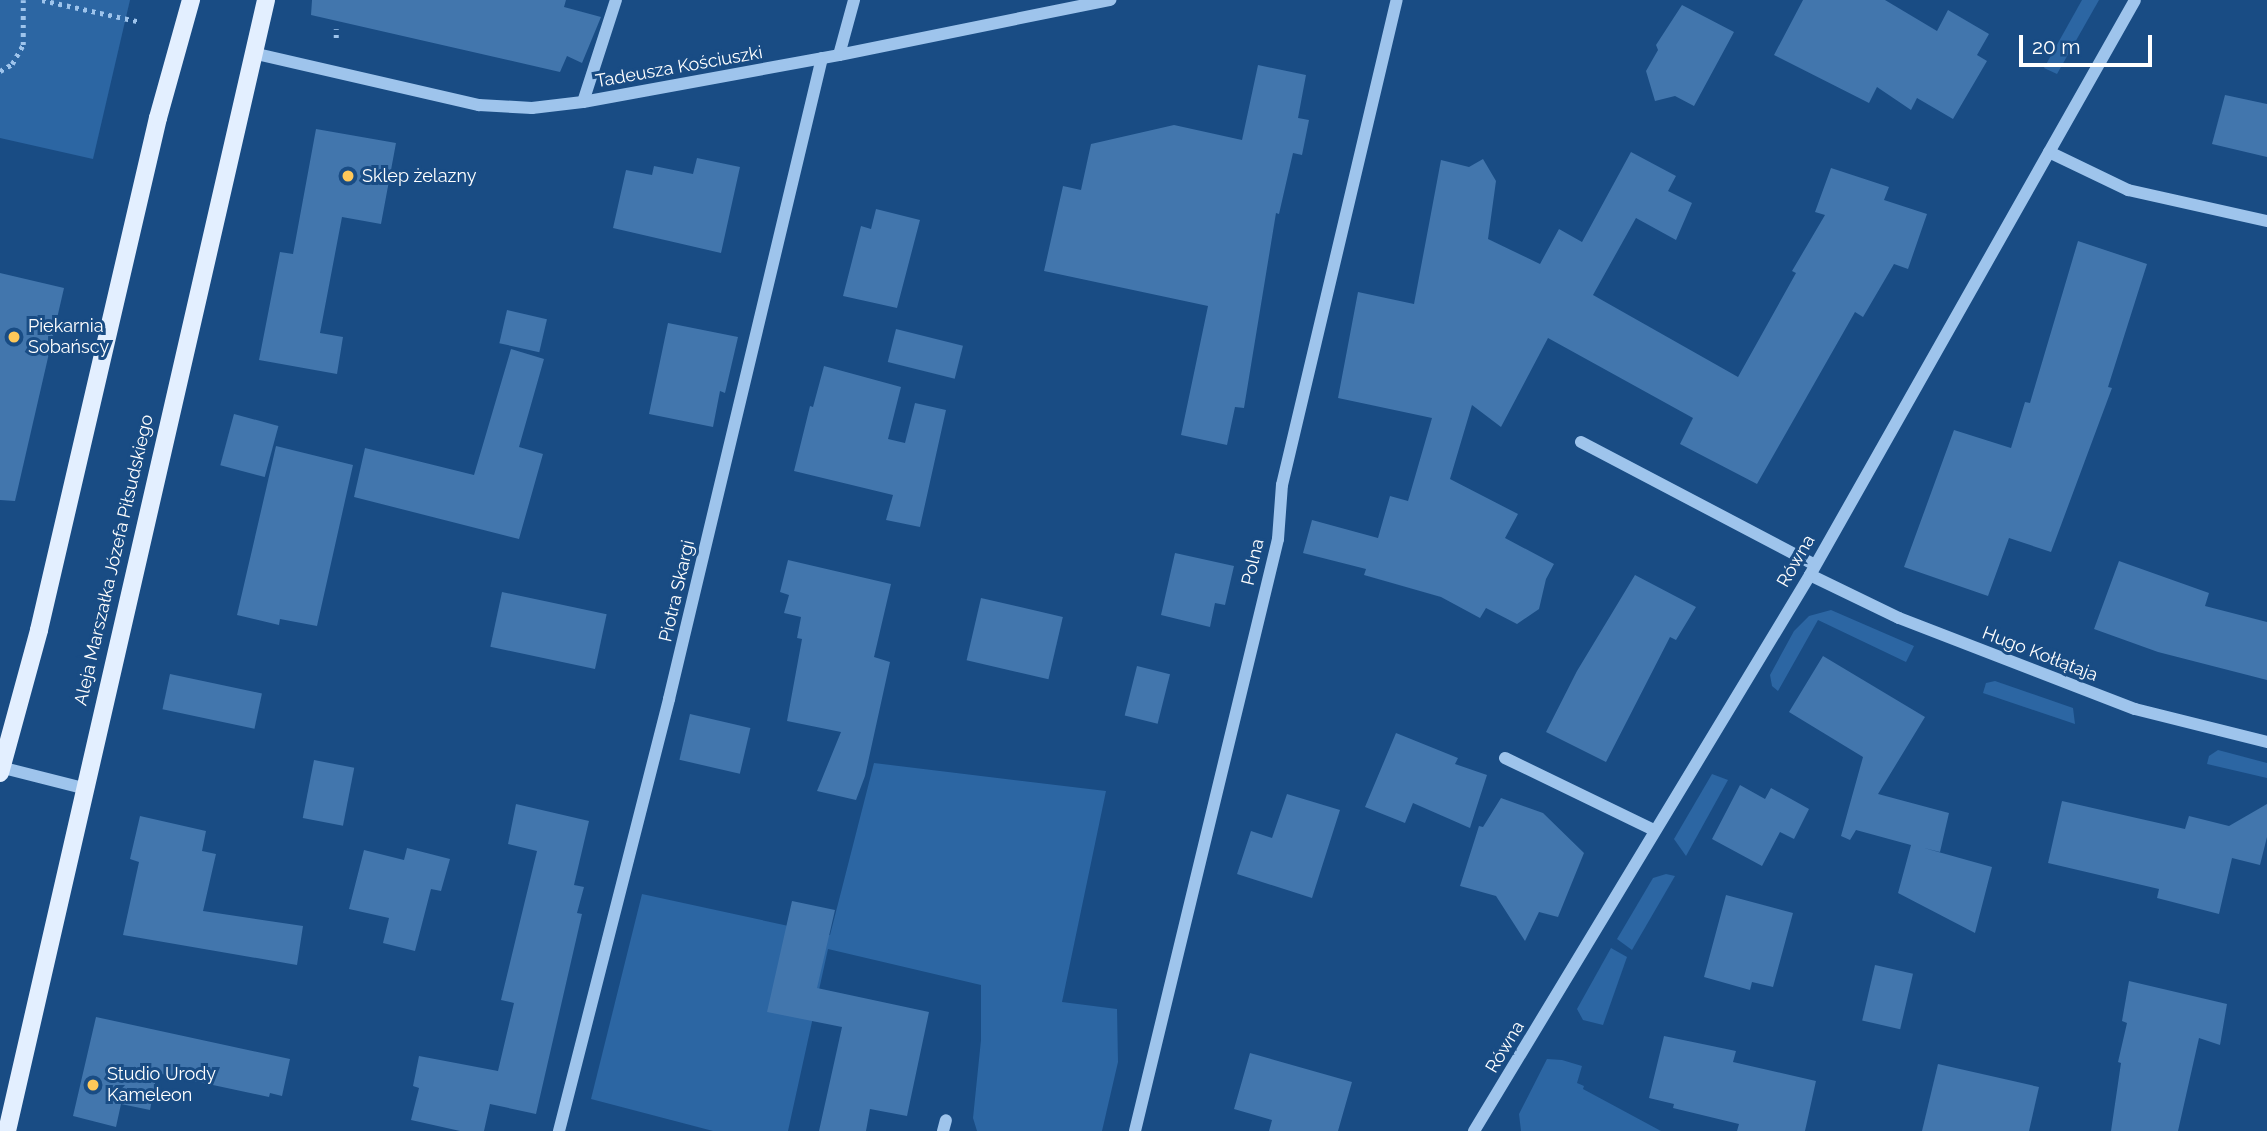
<!DOCTYPE html>
<html>
<head>
<meta charset="utf-8">
<style>
	body { margin:0 }
	#map { position:relative; width:2267px; height:1131px; overflow:hidden; background:#194c84; font-family:Raleway,sans-serif }
	div>[style] { position:absolute }
	.green>* { inset:0; background:#2c66a3 }
	.building>* { inset:0; background:#4276ad; transform-origin:0 0 }
	.path>* { height:4.5px; margin-top:-2.25px; transform-origin:0; background:repeating-linear-gradient(90deg,#9ec4ec 0 3.5px,transparent 0 8.5px) }
	.minor>* { height:12px; margin:-6px; padding:0 6px; transform-origin:6px; border-radius:6px; background:#9ec4ec }
	.major>* { height:18px; margin:-9px; padding:0 9px; transform-origin:9px; border-radius:9px; background:#e3efff }
	.dots>* { width:19px; height:19px; translate:-50% -50%; box-sizing:border-box; border:4px solid #194c84; border-radius:50% }
	span { translate:-50% -50%; white-space:nowrap; text-align:center; line-height:1.15; -webkit-text-stroke:6px #194c84; paint-order:stroke }
	.street-label { font-size:18px; color:#fff }
	.poi-label { font-size:18px; color:#fff }
	.left { translate:0 -50%; text-align:left }
	.scale { position:absolute; left:2019px; top:35px; width:133px; height:32px; box-sizing:border-box; border:4px solid #fff; border-top:0; padding-left:9px; font-size:21px; line-height:24px; white-space:nowrap; color:#fff; -webkit-text-stroke:5px #194c84; paint-order:stroke }
</style>
</head>
<body>
<div id="map">
	<div class="green">
		<i style="clip-path:polygon(0 0,130px 0,93px 159px,0 138px)"></i>
		<i style="clip-path:polygon(2082px 0,2099px 0,2057px 74px,2044px 68px)"></i>
		<i style="clip-path:polygon(1831px 610px,1914px 646px,1906px 662px,1818px 620px,1778px 691px,1772px 686px,1770px 675px,1794px 631px,1809px 616px)"></i>
		<i style="clip-path:polygon(1995px 681px,2073px 708px,2075px 724px,1983px 693px,1986px 683px)"></i>
		<i style="clip-path:polygon(2218px 750px,2267px 763px,2267px 778px,2207px 764px,2209px 756px)"></i>
		<i style="clip-path:polygon(874px 763px,1106px 791px,1062px 1002px,1117px 1009px,1118px 1062px,1102px 1131px,977px 1131px,973px 1118px,981px 1040px,981px 985px,828px 949px,788px 1131px,713px 1131px,591px 1099px,642px 894px,830px 935px)"></i>
		<i style="clip-path:polygon(1712px 774px,1728px 780px,1686px 856px,1674px 839px)"></i>
		<i style="clip-path:polygon(1666px 874px,1675px 876px,1632px 950px,1617px 939px,1653px 878px)"></i>
		<i style="clip-path:polygon(1611px 948px,1627px 957px,1603px 1025px,1583px 1020px,1577px 1009px)"></i>
		<i style="clip-path:polygon(1547px 1059px,1562px 1060px,1582px 1066px,1577px 1083px,1584px 1086px,1583px 1089px,1661px 1131px,1521px 1131px,1519px 1114px)"></i>
	</div>
	<div class="building">
		<i style="clip-path:polygon(312px 0,566px 0,564px 7px,601px 17px,582px 63px,567px 56px,560px 72px,311px 15px)"></i>
		<i style="clip-path:polygon(1803px 0,1885px 0,1937px 31px,1948px 10px,1989px 34px,1977px 55px,1987px 61px,1953px 119px,1917px 98px,1911px 110px,1877px 87px,1869px 103px,1774px 55px)"></i>
		<i style="clip-path:polygon(1682px 5px,1734px 32px,1694px 106px,1675px 96px,1655px 101px,1646px 71px,1658px 50px,1656px 45px)"></i>
		<i style="clip-path:polygon(1258px 65px,1306px 75px,1298px 118px,1309px 120px,1302px 155px,1293px 153px,1279px 214px,1276px 213px,1244px 408px,1235px 407px,1227px 445px,1181px 435px,1208px 306px,1044px 271px,1063px 186px,1081px 190px,1091px 144px,1174px 125px,1242px 140px)"></i>
		<i style="clip-path:polygon(2225px 95px,2267px 104px,2267px 157px,2212px 144px)"></i>
		<i style="clip-path:polygon(316px 129px,396px 143px,381px 224px,342px 217px,320px 333px,343px 337px,337px 374px,259px 360px,280px 252px,293px 254px)"></i>
		<i style="clip-path:polygon(1631px 152px,1676px 176px,1668px 191px,1692px 203px,1676px 240px,1636px 218px,1593px 295px,1738px 377px,1796px 273px,1792px 271px,1825px 215px,1815px 212px,1831px 168px,1889px 187px,1884px 200px,1927px 214px,1908px 269px,1894px 264px,1863px 317px,1855px 312px,1757px 484px,1680px 444px,1693px 418px,1548px 338px,1501px 427px,1472px 405px,1450px 479px,1518px 514px,1505px 538px,1554px 564px,1546px 579px,1539px 609px,1517px 624px,1486px 608px,1480px 618px,1441px 597px,1364px 575px,1366px 569px,1303px 553px,1312px 520px,1378px 538px,1390px 496px,1408px 501px,1432px 418px,1338px 398px,1358px 292px,1414px 304px,1441px 160px,1469px 167px,1483px 159px,1496px 181px,1488px 239px,1540px 264px,1559px 229px,1582px 242px)"></i>
		<i style="clip-path:polygon(697px 158px,740px 167px,721px 253px,613px 228px,626px 170px,652px 175px,654px 166px,693px 174px)"></i>
		<i style="clip-path:polygon(876px 209px,920px 220px,897px 308px,843px 296px,861px 226px,871px 229px)"></i>
		<i style="clip-path:polygon(2078px 241px,2147px 264px,2108px 387px,2112px 388px,2051px 552px,2009px 538px,1988px 596px,1904px 567px,1954px 430px,2011px 448px,2025px 402px,2030px 403px)"></i>
		<i style="clip-path:polygon(0 273px,64px 288px,15px 501px,0 500px)"></i>
		<i style="left:507px;top:310px;width:41px;height:34px;rotate:13deg"></i>
		<i style="clip-path:polygon(668px 323px,738px 337px,725px 393px,720px 391px,713px 427px,649px 414px)"></i>
		<i style="left:896px;top:329px;width:69px;height:34px;rotate:14deg"></i>
		<i style="clip-path:polygon(511px 349px,544px 359px,519px 447px,543px 454px,519px 539px,354px 497px,365px 448px,474px 475px)"></i>
		<i style="clip-path:polygon(824px 366px,901px 387px,888px 439px,905px 443px,915px 403px,946px 410px,920px 527px,886px 520px,893px 495px,794px 471px,810px 406px,813px 407px)"></i>
		<i style="left:234px;top:414px;width:46px;height:53px;rotate:15deg"></i>
		<i style="clip-path:polygon(276px 446px,353px 465px,317px 626px,280px 619px,279px 625px,237px 615px)"></i>
		<i style="clip-path:polygon(1175px 553px,1234px 566px,1225px 605px,1215px 603px,1210px 627px,1161px 615px)"></i>
		<i style="clip-path:polygon(788px 560px,891px 584px,874px 657px,890px 662px,865px 776px,856px 800px,817px 791px,841px 732px,787px 721px,802px 639px,797px 638px,801px 617px,784px 613px,789px 595px,780px 592px)"></i>
		<i style="clip-path:polygon(2119px 561px,2209px 593px,2205px 606px,2267px 622px,2267px 680px,2158px 652px,2094px 629px)"></i>
		<i style="clip-path:polygon(1635px 575px,1696px 607px,1676px 640px,1670px 637px,1606px 762px,1546px 732px,1577px 671px)"></i>
		<i style="left:502px;top:592px;width:107px;height:56px;rotate:12deg"></i>
		<i style="left:981px;top:598px;width:84px;height:64px;rotate:13deg"></i>
		<i style="clip-path:polygon(1823px 656px,1925px 717px,1878px 794px,1949px 813px,1940px 852px,1924px 848px,1992px 867px,1975px 933px,1898px 893px,1911px 845px,1856px 830px,1850px 840px,1841px 836px,1863px 757px,1789px 712px)"></i>
		<i style="left:1137px;top:666px;width:34px;height:51px;rotate:14deg"></i>
		<i style="left:170px;top:674px;width:94px;height:36px;rotate:12deg"></i>
		<i style="left:690px;top:714px;width:62px;height:47px;rotate:13deg"></i>
		<i style="clip-path:polygon(1396px 733px,1458px 758px,1455px 764px,1487px 775px,1470px 828px,1413px 803px,1405px 823px,1365px 807px)"></i>
		<i style="left:314px;top:760px;width:41px;height:59px;rotate:11deg"></i>
		<i style="clip-path:polygon(1740px 785px,1765px 799px,1771px 788px,1809px 809px,1794px 839px,1780px 832px,1762px 866px,1712px 839px)"></i>
		<i style="clip-path:polygon(1287px 794px,1340px 810px,1312px 898px,1237px 874px,1251px 831px,1272px 838px)"></i>
		<i style="clip-path:polygon(1501px 798px,1543px 813px,1584px 853px,1558px 917px,1539px 912px,1525px 941px,1496px 896px,1460px 886px,1479px 826px,1483px 827px)"></i>
		<i style="clip-path:polygon(2062px 801px,2185px 829px,2189px 816px,2229px 826px,2267px 804px,2267px 837px,2260px 865px,2232px 858px,2219px 914px,2157px 898px,2159px 889px,2048px 863px)"></i>
		<i style="clip-path:polygon(516px 804px,589px 821px,574px 885px,584px 887px,577px 913px,582px 914px,536px 1114px,490px 1104px,484px 1131px,460px 1131px,411px 1120px,419px 1088px,413px 1086px,419px 1056px,498px 1071px,514px 1003px,501px 1000px,537px 851px,508px 844px)"></i>
		<i style="clip-path:polygon(140px 816px,206px 831px,202px 851px,216px 854px,203px 911px,303px 926px,297px 965px,123px 935px,139px 862px,130px 859px)"></i>
		<i style="clip-path:polygon(407px 848px,450px 859px,441px 891px,431px 889px,415px 951px,383px 943px,389px 918px,349px 909px,364px 850px,404px 860px)"></i>
		<i style="clip-path:polygon(1726px 895px,1793px 913px,1773px 987px,1752px 982px,1750px 990px,1704px 977px)"></i>
		<i style="clip-path:polygon(792px 901px,835px 910px,817px 988px,929px 1012px,907px 1116px,870px 1109px,866px 1131px,819px 1131px,842px 1027px,767px 1012px)"></i>
		<i style="left:1875px;top:965px;width:39px;height:57px;rotate:13deg"></i>
		<i style="clip-path:polygon(2129px 981px,2227px 1004px,2220px 1045px,2199px 1038px,2178px 1131px,2111px 1131px,2121px 1063px,2118px 1062px,2127px 1023px,2122px 1021px)"></i>
		<i style="clip-path:polygon(96px 1017px,290px 1059px,282px 1096px,270px 1093px,269px 1097px,157px 1073px,150px 1110px,121px 1104px,116px 1127px,73px 1116px)"></i>
		<i style="clip-path:polygon(1664px 1036px,1736px 1051px,1733px 1062px,1816px 1081px,1805px 1131px,1737px 1131px,1739px 1124px,1673px 1108px,1674px 1104px,1649px 1098px)"></i>
		<i style="clip-path:polygon(1250px 1053px,1352px 1082px,1338px 1131px,1269px 1131px,1272px 1120px,1234px 1109px)"></i>
		<i style="clip-path:polygon(1938px 1064px,2039px 1087px,2029px 1131px,1922px 1131px)"></i>
	</div>
	<div class="path">
		<i style="left:42px;top:0;width:101px;rotate:12.5deg"></i>
		<i style="left:336px;top:38px;width:9px;rotate:-90deg"></i>
		<i style="left:0;top:71px;width:14px;rotate:-30deg"></i>
		<i style="left:12px;top:64px;width:22px;rotate:-60deg"></i>
		<i style="left:23px;top:45px;width:45px;rotate:-90deg"></i>
	</div>
	<div class="minor">
		<i style="left:253px;top:53px;width:232px;rotate:13deg"></i>
		<i style="left:479px;top:105px;width:53px;rotate:3.2deg"></i>
		<i style="left:532px;top:108px;width:51px;rotate:-6.7deg"></i>
		<i style="left:583px;top:102px;width:260px;rotate:-10.4deg"></i>
		<i style="left:839px;top:55px;width:277px;rotate:-11.5deg"></i>
		<i style="left:839px;top:55px;width:57px;rotate:-74.7deg"></i>
		<i style="left:583px;top:102px;width:107px;rotate:-72.1deg"></i>
		<i style="left:2049px;top:152px;width:88px;rotate:25.7deg"></i>
		<i style="left:2128px;top:190px;width:142px;rotate:12.6deg"></i>
		<i style="left:1581px;top:442px;width:264px;rotate:27.7deg"></i>
		<i style="left:1810px;top:575px;width:99px;rotate:25.8deg"></i>
		<i style="left:1899px;top:618px;width:253px;rotate:21.1deg"></i>
		<i style="left:2135px;top:709px;width:136px;rotate:14deg"></i>
		<i style="left:1505px;top:758px;width:165px;rotate:25.8deg"></i>
		<i style="left:0;top:767px;width:86px;rotate:14.2deg"></i>
		<i style="left:559px;top:1131px;width:446px;rotate:-75.7deg"></i>
		<i style="left:669px;top:699px;width:659px;rotate:-76.58deg"></i>
		<i style="left:943px;top:1131px;width:11px;rotate:-75deg"></i>
		<i style="left:1135px;top:1131px;width:609px;rotate:-76.42deg"></i>
		<i style="left:1278px;top:539px;width:54px;rotate:-85.8deg"></i>
		<i style="left:1282px;top:485px;width:498px;rotate:-76.7deg"></i>
		<i style="left:1474px;top:1131px;width:650px;rotate:-58.85deg"></i>
		<i style="left:1810px;top:575px;width:660px;rotate:-60.52deg"></i>
	</div>
	<div class="major">
		<i style="left:0;top:773px;width:148px;rotate:-74.7deg"></i>
		<i style="left:39px;top:630px;width:526px;rotate:-76.92deg"></i>
		<i style="left:158px;top:118px;width:123px;rotate:-74.4deg"></i>
		<i style="left:7px;top:1131px;width:1160px;rotate:-77.1deg"></i>
	</div>
	<div class="dots">
		<i style="left:348px;top:176px;background:#ffc859"></i>
		<i style="left:14px;top:337px;background:#ffc859"></i>
		<i style="left:93px;top:1085px;background:#ffc859"></i>
	</div>
	<div class="street-label">
		<span style="left:679px;top:67px;rotate:-10deg">Tadeusza Kościuszki</span>
		<span style="left:114px;top:560px;rotate:-77deg">Aleja Marszałka Józefa Piłsudskiego</span>
		<span style="left:1796px;top:561px;rotate:-60deg">Równa</span>
		<span style="left:1253px;top:562px;rotate:-77deg">Polna</span>
		<span style="left:677px;top:591px;rotate:-77deg">Piotra Skargi</span>
		<span style="left:2040px;top:654px;rotate:21deg">Hugo Kołłątaja</span>
		<span style="left:1505px;top:1047px;rotate:-59deg">Równa</span>
	</div>
	<div class="poi-label">
		<span class="left" style="left:362px;top:176px">Sklep żelazny</span>
		<span class="left" style="left:28px;top:337px">Piekarnia<br>Sobańscy</span>
		<span class="left" style="left:107px;top:1085px">Studio Urody<br>Kameleon</span>
	</div>
	<div class="scale">20 m</div>
</div>
</body>
</html>
